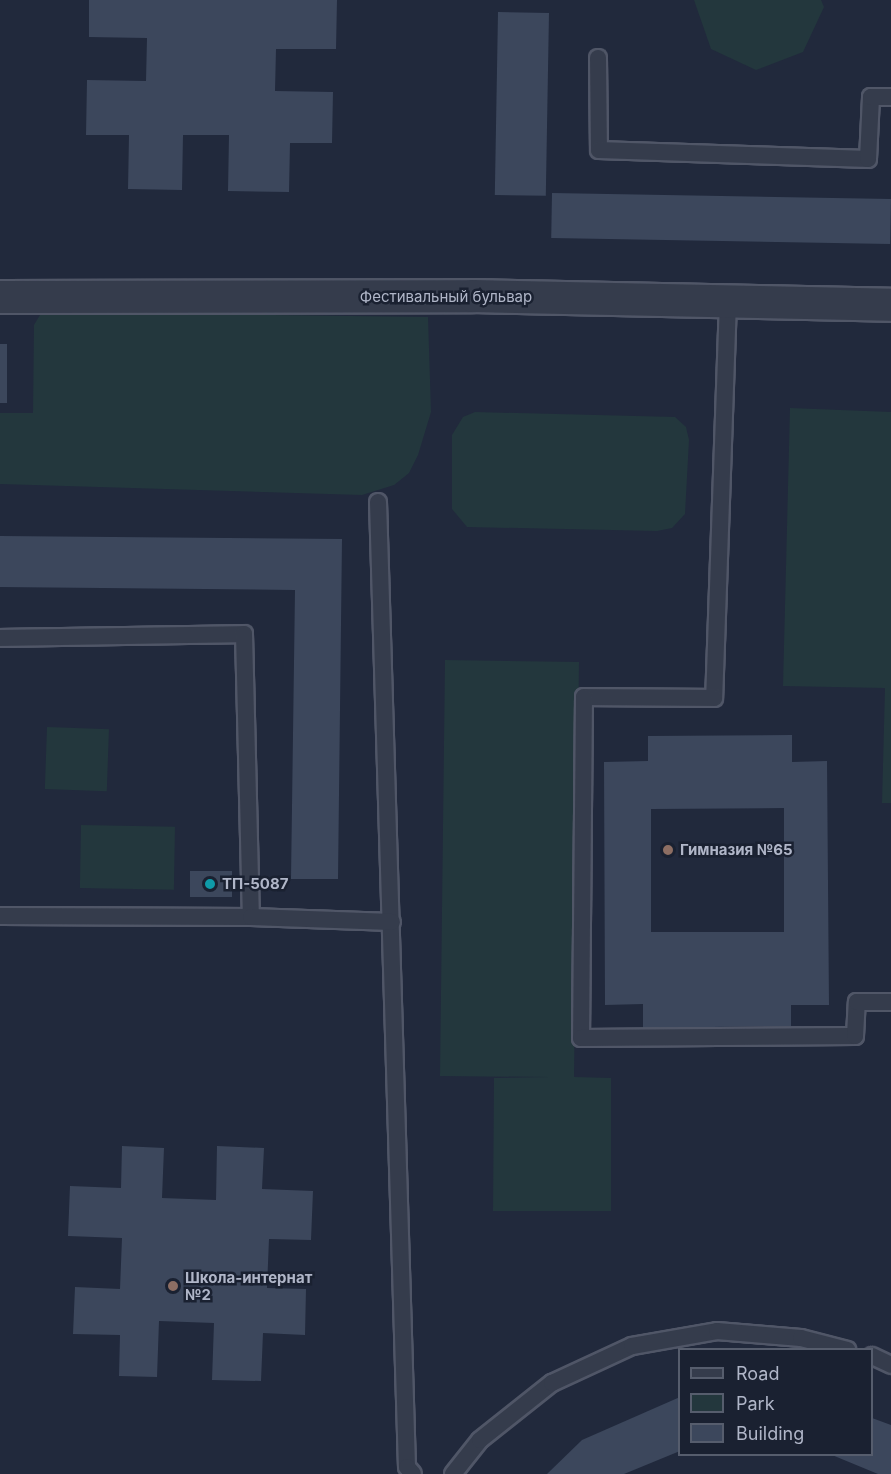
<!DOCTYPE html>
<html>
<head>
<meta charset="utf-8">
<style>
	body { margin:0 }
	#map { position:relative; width:891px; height:1474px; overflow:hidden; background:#21293c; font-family:Inter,sans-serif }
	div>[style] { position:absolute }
	.green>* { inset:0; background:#23373d; transform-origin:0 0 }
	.building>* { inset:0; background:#3c475c; transform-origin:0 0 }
	.roads { filter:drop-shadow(2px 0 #505667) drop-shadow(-2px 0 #505667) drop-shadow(0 2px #505667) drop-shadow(0 -2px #505667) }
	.lane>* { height:16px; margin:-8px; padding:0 8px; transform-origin:8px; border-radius:8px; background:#353c4c }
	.street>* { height:32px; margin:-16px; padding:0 16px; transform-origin:16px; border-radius:16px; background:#353c4c }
	.dots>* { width:16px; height:16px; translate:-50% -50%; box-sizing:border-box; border:3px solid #1a2131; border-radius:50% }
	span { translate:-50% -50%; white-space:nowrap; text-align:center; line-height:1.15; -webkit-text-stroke:5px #1a2131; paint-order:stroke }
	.street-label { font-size:15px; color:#b0b6c8 }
	.poi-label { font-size:15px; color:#b0b6c8; font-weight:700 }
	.left { translate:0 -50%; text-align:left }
	.legend { position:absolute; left:678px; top:1348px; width:195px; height:108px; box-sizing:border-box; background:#1a2131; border:2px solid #565d6d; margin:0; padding:8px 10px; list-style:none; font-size:18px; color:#b0b6c8 }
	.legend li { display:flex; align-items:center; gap:12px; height:30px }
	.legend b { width:30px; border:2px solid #565d6d }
</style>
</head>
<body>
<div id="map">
	<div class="green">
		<i style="clip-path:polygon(694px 0,821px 0,824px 7px,803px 52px,756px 70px,711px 49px)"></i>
		<i style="clip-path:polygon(54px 312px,428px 317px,431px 412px,418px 455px,409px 473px,394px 485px,362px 495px,0 484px,0 413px,33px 413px,34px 325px,40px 315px)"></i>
		<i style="clip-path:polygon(790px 408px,891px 412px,891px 803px,882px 803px,885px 688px,783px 686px)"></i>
		<i style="clip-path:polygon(475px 412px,675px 417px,686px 427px,689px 440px,685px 514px,672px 528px,657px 531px,467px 527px,452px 509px,452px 435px,463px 417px)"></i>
		<i style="clip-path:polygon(445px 660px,579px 662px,574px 1077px,611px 1078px,611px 1211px,493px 1211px,494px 1078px,550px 1077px,440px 1076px)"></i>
		<i style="left:47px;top:727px;width:62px;height:62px;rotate:2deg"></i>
		<i style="left:81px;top:825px;width:94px;height:63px;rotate:1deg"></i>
	</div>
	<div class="building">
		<i style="clip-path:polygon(89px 0,337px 0,336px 49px,276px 49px,275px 91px,333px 92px,332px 143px,290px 143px,289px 192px,228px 191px,229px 135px,183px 135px,182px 190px,128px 189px,129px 135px,86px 135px,87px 80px,146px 81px,147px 38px,89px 37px)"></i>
		<i style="left:498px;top:12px;width:51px;height:183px;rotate:1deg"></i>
		<i style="left:552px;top:193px;width:339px;height:45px;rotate:1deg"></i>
		<i style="left:0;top:344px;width:7px;height:59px"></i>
		<i style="clip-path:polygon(0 536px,342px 539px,338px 879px,291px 879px,295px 590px,0 587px)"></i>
		<i style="clip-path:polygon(evenodd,792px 735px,792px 762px,827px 761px,829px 1005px,791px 1005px,791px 1026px,643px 1028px,643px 1004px,605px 1005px,604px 762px,648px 761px,648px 736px,792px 735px,784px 808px,784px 932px,651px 932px,651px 809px,784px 808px)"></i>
		<i style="left:190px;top:871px;width:42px;height:26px"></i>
		<i style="clip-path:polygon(122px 1146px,164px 1148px,162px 1198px,216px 1200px,217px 1146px,264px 1148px,262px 1189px,313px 1191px,311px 1240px,269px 1239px,267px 1288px,306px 1289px,305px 1335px,263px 1333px,261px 1381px,212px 1380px,214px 1323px,159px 1321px,157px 1377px,119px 1376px,120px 1335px,73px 1334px,75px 1287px,120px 1289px,122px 1238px,68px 1236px,70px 1186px,121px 1188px)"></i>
		<i style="clip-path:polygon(680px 1397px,680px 1451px,624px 1474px,547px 1474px,582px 1440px)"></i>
		<i style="clip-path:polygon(872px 1418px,891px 1425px,891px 1474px,878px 1474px,832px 1455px,872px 1454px)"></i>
	</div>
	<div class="roads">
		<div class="lane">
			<i style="left:598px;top:58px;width:92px;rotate:89.4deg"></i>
			<i style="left:599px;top:150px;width:269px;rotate:1.9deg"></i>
			<i style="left:868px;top:159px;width:62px;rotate:-87.2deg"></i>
			<i style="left:871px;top:97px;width:20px"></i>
			<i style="left:728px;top:301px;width:397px;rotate:92deg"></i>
			<i style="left:714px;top:698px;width:130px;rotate:-179.6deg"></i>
			<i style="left:584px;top:697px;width:341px;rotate:90.5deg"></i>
			<i style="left:581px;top:1038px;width:274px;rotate:-0.4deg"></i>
			<i style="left:855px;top:1036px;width:34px;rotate:-87deg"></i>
			<i style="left:857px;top:1002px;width:34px"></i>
			<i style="left:378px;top:502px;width:965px;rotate:88.28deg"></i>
			<i style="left:407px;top:1467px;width:9px;rotate:49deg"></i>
			<i style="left:0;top:638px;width:244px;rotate:-0.9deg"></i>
			<i style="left:244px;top:634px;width:283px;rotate:88.6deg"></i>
			<i style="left:0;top:916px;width:251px;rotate:0.2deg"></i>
			<i style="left:251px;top:917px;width:141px;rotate:2deg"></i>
			<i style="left:872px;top:1356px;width:21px;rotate:25deg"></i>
			<i style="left:453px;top:1474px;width:43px;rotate:-51.5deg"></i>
			<i style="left:480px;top:1440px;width:92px;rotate:-38.4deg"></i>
			<i style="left:552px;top:1383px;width:88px;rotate:-24.8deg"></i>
			<i style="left:632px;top:1346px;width:86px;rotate:-10deg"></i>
			<i style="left:717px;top:1331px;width:84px;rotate:4.8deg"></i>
			<i style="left:801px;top:1338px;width:48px;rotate:14.6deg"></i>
		</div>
		<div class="street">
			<i style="left:0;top:297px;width:473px;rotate:-0.1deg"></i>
			<i style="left:473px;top:296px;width:418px;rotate:1.2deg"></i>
		</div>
	</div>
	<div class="dots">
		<i style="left:668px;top:850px;background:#8d6e63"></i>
		<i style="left:210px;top:884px;background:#0f9aa8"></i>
		<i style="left:173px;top:1286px;background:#8d6e63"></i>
	</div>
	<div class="street-label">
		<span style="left:446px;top:297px">Фестивальный бульвар</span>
	</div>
	<div class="poi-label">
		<span class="left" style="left:680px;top:850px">Гимназия №65</span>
		<span class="left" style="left:222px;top:884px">ТП-5087</span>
		<span class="left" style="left:185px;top:1286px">Школа-интернат<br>№2</span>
	</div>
	<ul class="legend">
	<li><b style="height:8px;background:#353c4c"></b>Road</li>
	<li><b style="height:16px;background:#23373d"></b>Park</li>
	<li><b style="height:16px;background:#3c475c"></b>Building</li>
	</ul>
</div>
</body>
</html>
